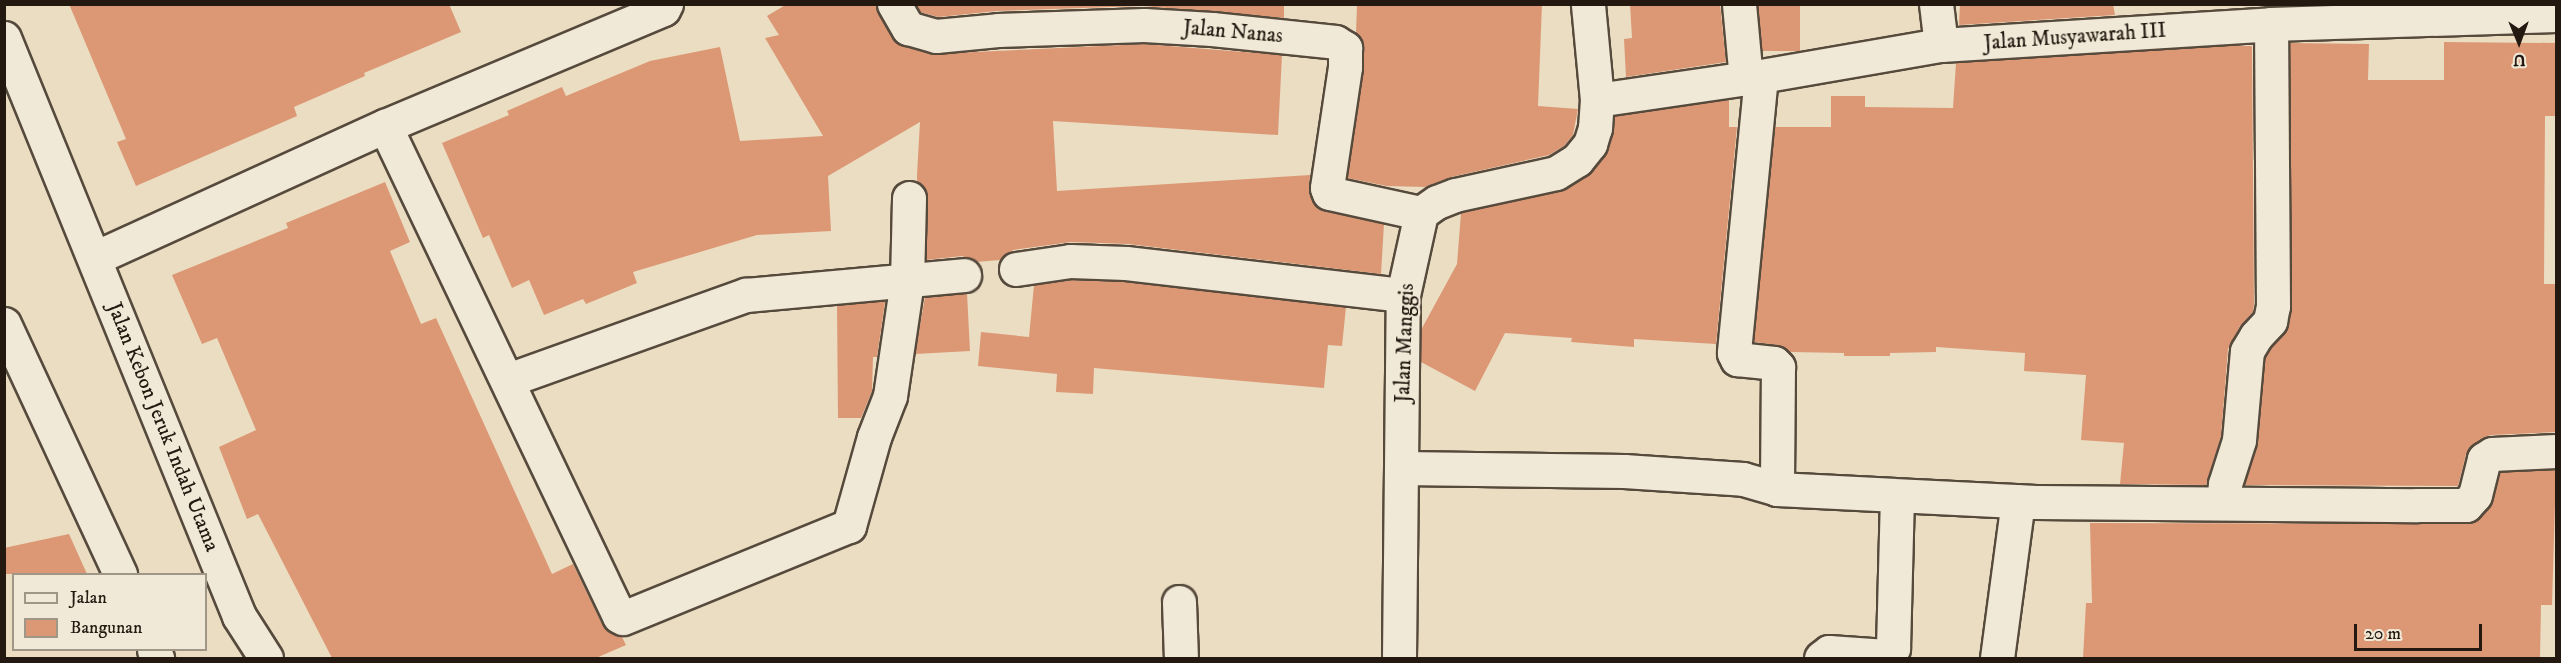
<!DOCTYPE html>
<html>
<head>
<meta charset="utf-8">
<style>
	body { margin:0 }
	#map { position:relative; width:2561px; height:663px; overflow:hidden; background:#eaddc2; font-family:"IM FELL DW Pica",serif }
	div>[style] { position:absolute }
	.building>* { inset:0; background:#dc9875; transform-origin:0 0 }
	.roads { filter:drop-shadow(2px 0 #564a3d) drop-shadow(-2px 0 #564a3d) drop-shadow(0 2px #564a3d) drop-shadow(0 -2px #564a3d) }
	.minor>* { height:33px; margin:-16.5px; padding:0 16.5px; transform-origin:16.5px; border-radius:16.5px; background:#f1e9d7 }
	span { translate:-50% -50%; white-space:nowrap; text-align:center; line-height:1.15; -webkit-text-stroke:4.5px #f1e9d7; paint-order:stroke }
	.street-label { font-size:21px; color:#241911 }
	.frame { position:absolute; inset:0; border:6px solid #241911; pointer-events:none }
	.legend { position:absolute; left:12px; top:573px; width:195px; height:78px; box-sizing:border-box; background:#f1e9d7; border:2px solid #9f9688; margin:0; padding:8px 10px; list-style:none; font-size:18px; color:#241911 }
	.legend li { display:flex; align-items:center; gap:12px; height:30px }
	.legend b { width:30px; border:2px solid #9f9688 }
	.north { position:absolute; left:2489px; top:12px; width:60px; height:60px; -webkit-text-stroke:4px #f1e9d7; paint-order:stroke; rotate:179deg; font-size:16px; font-weight:700; line-height:24px; text-align:center; color:#241911 }
	.north::after { content:''; display:block; margin:auto; width:21px; height:27px; background:#241911; clip-path:polygon(50% 0,100% 100%,50% 72%,0 100%) }
	.scale { position:absolute; left:2354px; top:624px; width:128px; height:27px; box-sizing:border-box; border:3px solid #241911; border-top:0; padding-left:8px; font-size:18px; line-height:21px; white-space:nowrap; color:#241911; -webkit-text-stroke:4px #f1e9d7; paint-order:stroke }
</style>
</head>
<body>
<div id="map">
	<div class="building">
		<i style="clip-path:polygon(69px 4px,449px 4px,461px 32px,364px 73px,365px 76px,294px 107px,297px 116px,136px 186px,117px 142px,126px 139px)"></i>
		<i style="clip-path:polygon(787px 4px,875px 4px,892px 38px,903px 46px,931px 54px,1144px 44px,1282px 55px,1278px 135px,1053px 121px,1057px 191px,1310px 175px,1309px 194px,1317px 208px,1384px 224px,1381px 274px,1128px 244px,1071px 242px,1013px 250px,1000px 260px,976px 262px,962px 256px,926px 260px,928px 198px,925px 189px,917px 181px,917px 175px,920px 122px,828px 176px,831px 231px,757px 235px,633px 272px,637px 283px,586px 304px,583px 299px,544px 315px,529px 280px,512px 288px,489px 235px,483px 238px,442px 143px,509px 115px,507px 111px,562px 87px,566px 96px,650px 61px,720px 47px,740px 141px,823px 136px,765px 38px,779px 35px,767px 16px)"></i>
		<i style="clip-path:polygon(916px 4px,1284px 4px,1284px 18px,1143px 6px,997px 11px,938px 17px,920px 12px)"></i>
		<i style="clip-path:polygon(1357px 4px,1542px 4px,1538px 106px,1578px 109px,1573px 135px,1564px 146px,1549px 155px,1451px 177px,1425px 187px,1387px 186px,1347px 178px,1364px 67px,1364px 47px,1356px 33px)"></i>
		<i style="clip-path:polygon(1630px 4px,1720px 4px,1726px 62px,1626px 77px,1624px 39px,1632px 38px)"></i>
		<i style="left:1758px;top:4px;width:42px;height:47px"></i>
		<i style="clip-path:polygon(1960px 4px,2113px 4px,2115px 15px,1959px 25px)"></i>
		<i style="clip-path:polygon(2444px 42px,2556px 43px,2556px 116px,2545px 116px,2544px 284px,2556px 284px,2556px 432px,2491px 435px,2482px 438px,2466px 454px,2458px 486px,2244px 485px,2258px 442px,2265px 357px,2284px 333px,2291px 309px,2290px 43px,2369px 44px,2368px 80px,2444px 80px)"></i>
		<i style="clip-path:polygon(2217px 46px,2252px 46px,2254px 304px,2253px 312px,2240px 326px,2228px 349px,2221px 436px,2206px 485px,2120px 484px,2124px 443px,2081px 440px,2086px 375px,2024px 371px,2025px 353px,1936px 347px,1936px 352px,1890px 353px,1890px 356px,1844px 356px,1844px 353px,1790px 352px,1777px 345px,1754px 342px,1775px 127px,1831px 127px,1831px 96px,1865px 96px,1865px 107px,1953px 108px,1956px 63px)"></i>
		<i style="clip-path:polygon(1729px 100px,1729px 127px,1737px 127px,1716px 344px,1634px 339px,1634px 347px,1571px 342px,1572px 338px,1505px 333px,1475px 391px,1421px 362px,1421px 330px,1457px 264px,1461px 213px,1560px 191px,1587px 176px,1608px 150px,1615px 116px)"></i>
		<i style="clip-path:polygon(385px 182px,410px 242px,390px 251px,421px 324px,436px 318px,552px 574px,573px 564px,602px 624px,611px 633px,622px 637px,626px 645px,596px 658px,332px 658px,258px 514px,247px 519px,219px 447px,256px 430px,217px 338px,202px 344px,172px 275px,288px 228px,286px 223px)"></i>
		<i style="clip-path:polygon(1071px 280px,1125px 282px,1346px 307px,1342px 346px,1328px 345px,1324px 388px,1094px 368px,1093px 394px,1056px 392px,1057px 374px,978px 366px,981px 332px,1029px 337px,1034px 285px)"></i>
		<i style="clip-path:polygon(967px 293px,970px 351px,915px 354px,925px 297px)"></i>
		<i style="clip-path:polygon(879px 302px,885px 302px,877px 357px,873px 357px,872px 391px,861px 418px,838px 418px,837px 305px)"></i>
		<i style="clip-path:polygon(2556px 470px,2552px 605px,2541px 605px,2540px 658px,2083px 658px,2086px 603px,2092px 603px,2090px 523px,2466px 524px,2474px 522px,2489px 507px,2500px 472px)"></i>
		<i style="clip-path:polygon(69px 534px,87px 574px,4px 574px,4px 548px)"></i>
	</div>
	<div class="roads">
		<div class="minor">
			<i style="left:894px;top:4px;width:28px;rotate:60deg"></i>
			<i style="left:908px;top:28px;width:29px;rotate:16deg"></i>
			<i style="left:936px;top:36px;width:62px;rotate:-5.5deg"></i>
			<i style="left:998px;top:30px;width:146px;rotate:-2deg"></i>
			<i style="left:1144px;top:25px;width:68px;rotate:3.4deg"></i>
			<i style="left:1212px;top:29px;width:124px;rotate:6deg"></i>
			<i style="left:1335px;top:42px;width:12px;rotate:31deg"></i>
			<i style="left:1345px;top:48px;width:19px;rotate:90deg"></i>
			<i style="left:1345px;top:67px;width:122px;rotate:98.5deg"></i>
			<i style="left:1327px;top:188px;width:5px;rotate:68deg"></i>
			<i style="left:1329px;top:193px;width:94px;rotate:12.3deg"></i>
			<i style="left:1739px;top:4px;width:75px;rotate:84.7deg"></i>
			<i style="left:1936px;top:4px;width:41px;rotate:83deg"></i>
			<i style="left:4px;top:38px;width:624px;rotate:67.87deg"></i>
			<i style="left:239px;top:616px;width:50px;rotate:57.3deg"></i>
			<i style="left:1761px;top:76px;width:278px;rotate:95.6deg"></i>
			<i style="left:1734px;top:353px;width:7px;rotate:63deg"></i>
			<i style="left:1737px;top:359px;width:37px;rotate:6deg"></i>
			<i style="left:1774px;top:363px;width:6px;rotate:45deg"></i>
			<i style="left:1778px;top:367px;width:122px;rotate:90.5deg"></i>
			<i style="left:1597px;top:100px;width:166px;rotate:-8.3deg"></i>
			<i style="left:1761px;top:76px;width:183px;rotate:-9.8deg"></i>
			<i style="left:1941px;top:45px;width:331px;rotate:-3.6deg"></i>
			<i style="left:2271px;top:24px;width:285px;rotate:-1.8deg"></i>
			<i style="left:385px;top:126px;width:543px;rotate:64.47deg"></i>
			<i style="left:619px;top:616px;width:4px;rotate:27deg"></i>
			<i style="left:623px;top:618px;width:244px;rotate:-22.2deg"></i>
			<i style="left:849px;top:526px;width:92px;rotate:-74.3deg"></i>
			<i style="left:874px;top:437px;width:44px;rotate:-68.7deg"></i>
			<i style="left:890px;top:396px;width:116px;rotate:-81.6deg"></i>
			<i style="left:907px;top:281px;width:83px;rotate:-88.6deg"></i>
			<i style="left:95px;top:258px;width:319px;rotate:-24.5deg"></i>
			<i style="left:385px;top:126px;width:302px;rotate:-22.8deg"></i>
			<i style="left:663px;top:9px;width:6px;rotate:-59deg"></i>
			<i style="left:1016px;top:269px;width:55px;rotate:-8.4deg"></i>
			<i style="left:1070px;top:261px;width:56px;rotate:2deg"></i>
			<i style="left:1126px;top:263px;width:279px;rotate:6.6deg"></i>
			<i style="left:4px;top:324px;width:276px;rotate:65.1deg"></i>
			<i style="left:508px;top:380px;width:253px;rotate:-19.7deg"></i>
			<i style="left:746px;top:295px;width:219px;rotate:-5.2deg"></i>
			<i style="left:1402px;top:468px;width:222px;rotate:0.8deg"></i>
			<i style="left:1624px;top:471px;width:119px;rotate:3.8deg"></i>
			<i style="left:1743px;top:479px;width:35px;rotate:16deg"></i>
			<i style="left:1777px;top:489px;width:259px;rotate:2.9deg"></i>
			<i style="left:2036px;top:502px;width:381px;rotate:0.5deg"></i>
			<i style="left:2417px;top:505px;width:49px"></i>
			<i style="left:2466px;top:505px;width:13px;rotate:-48deg"></i>
			<i style="left:2475px;top:495px;width:37px;rotate:-76deg"></i>
			<i style="left:2484px;top:459px;width:9px;rotate:-32deg"></i>
			<i style="left:2492px;top:454px;width:64px;rotate:-2.7deg"></i>
			<i style="left:2223px;top:503px;width:19px;rotate:-84deg"></i>
			<i style="left:2225px;top:484px;width:46px;rotate:-72.3deg"></i>
			<i style="left:2239px;top:440px;width:89px;rotate:-84.9deg"></i>
			<i style="left:2247px;top:351px;width:17px;rotate:-59deg"></i>
			<i style="left:2256px;top:336px;width:21px;rotate:-47deg"></i>
			<i style="left:2270px;top:321px;width:15px;rotate:-79deg"></i>
			<i style="left:2273px;top:306px;width:282px;rotate:-90.4deg"></i>
			<i style="left:1179px;top:602px;width:56px;rotate:88deg"></i>
			<i style="left:154px;top:650px;width:9px;rotate:69deg"></i>
			<i style="left:1399px;top:658px;width:363px;rotate:-89.4deg"></i>
			<i style="left:1403px;top:295px;width:84px;rotate:-77.6deg"></i>
			<i style="left:1421px;top:213px;width:19px;rotate:-35deg"></i>
			<i style="left:1437px;top:202px;width:19px;rotate:-21deg"></i>
			<i style="left:1455px;top:195px;width:103px;rotate:-12.3deg"></i>
			<i style="left:1556px;top:173px;width:25px;rotate:-32deg"></i>
			<i style="left:1577px;top:160px;width:21px;rotate:-51deg"></i>
			<i style="left:1590px;top:144px;width:17px;rotate:-73deg"></i>
			<i style="left:1595px;top:128px;width:28px;rotate:-86deg"></i>
			<i style="left:1597px;top:100px;width:96px;rotate:-95.4deg"></i>
			<i style="left:1821px;top:658px;width:10px;rotate:-37deg"></i>
			<i style="left:1829px;top:652px;width:57px;rotate:4deg"></i>
			<i style="left:1886px;top:656px;width:11px;rotate:-49deg"></i>
			<i style="left:1893px;top:648px;width:152px;rotate:-88.5deg"></i>
			<i style="left:1997px;top:658px;width:158px;rotate:-82.4deg"></i>
		</div>
	</div>
	<div class="street-label">
		<span style="left:1233px;top:32px;rotate:5deg">Jalan Nanas</span>
		<span style="left:2075px;top:37px;rotate:-4deg">Jalan Musyawarah III</span>
		<span style="left:1405px;top:343px;rotate:-88deg">Jalan Manggis</span>
		<span style="left:163px;top:427px;rotate:68deg">Jalan Kebon Jeruk Indah Utama</span>
	</div>
	<div class="frame"></div>
	<ul class="legend">
	<li><b style="height:8px;background:#f1e9d7"></b>Jalan</li>
	<li><b style="height:16px;background:#dc9875"></b>Bangunan</li>
	</ul>
	<div class="north">U</div>
	<div class="scale">20 m</div>
</div>
</body>
</html>
